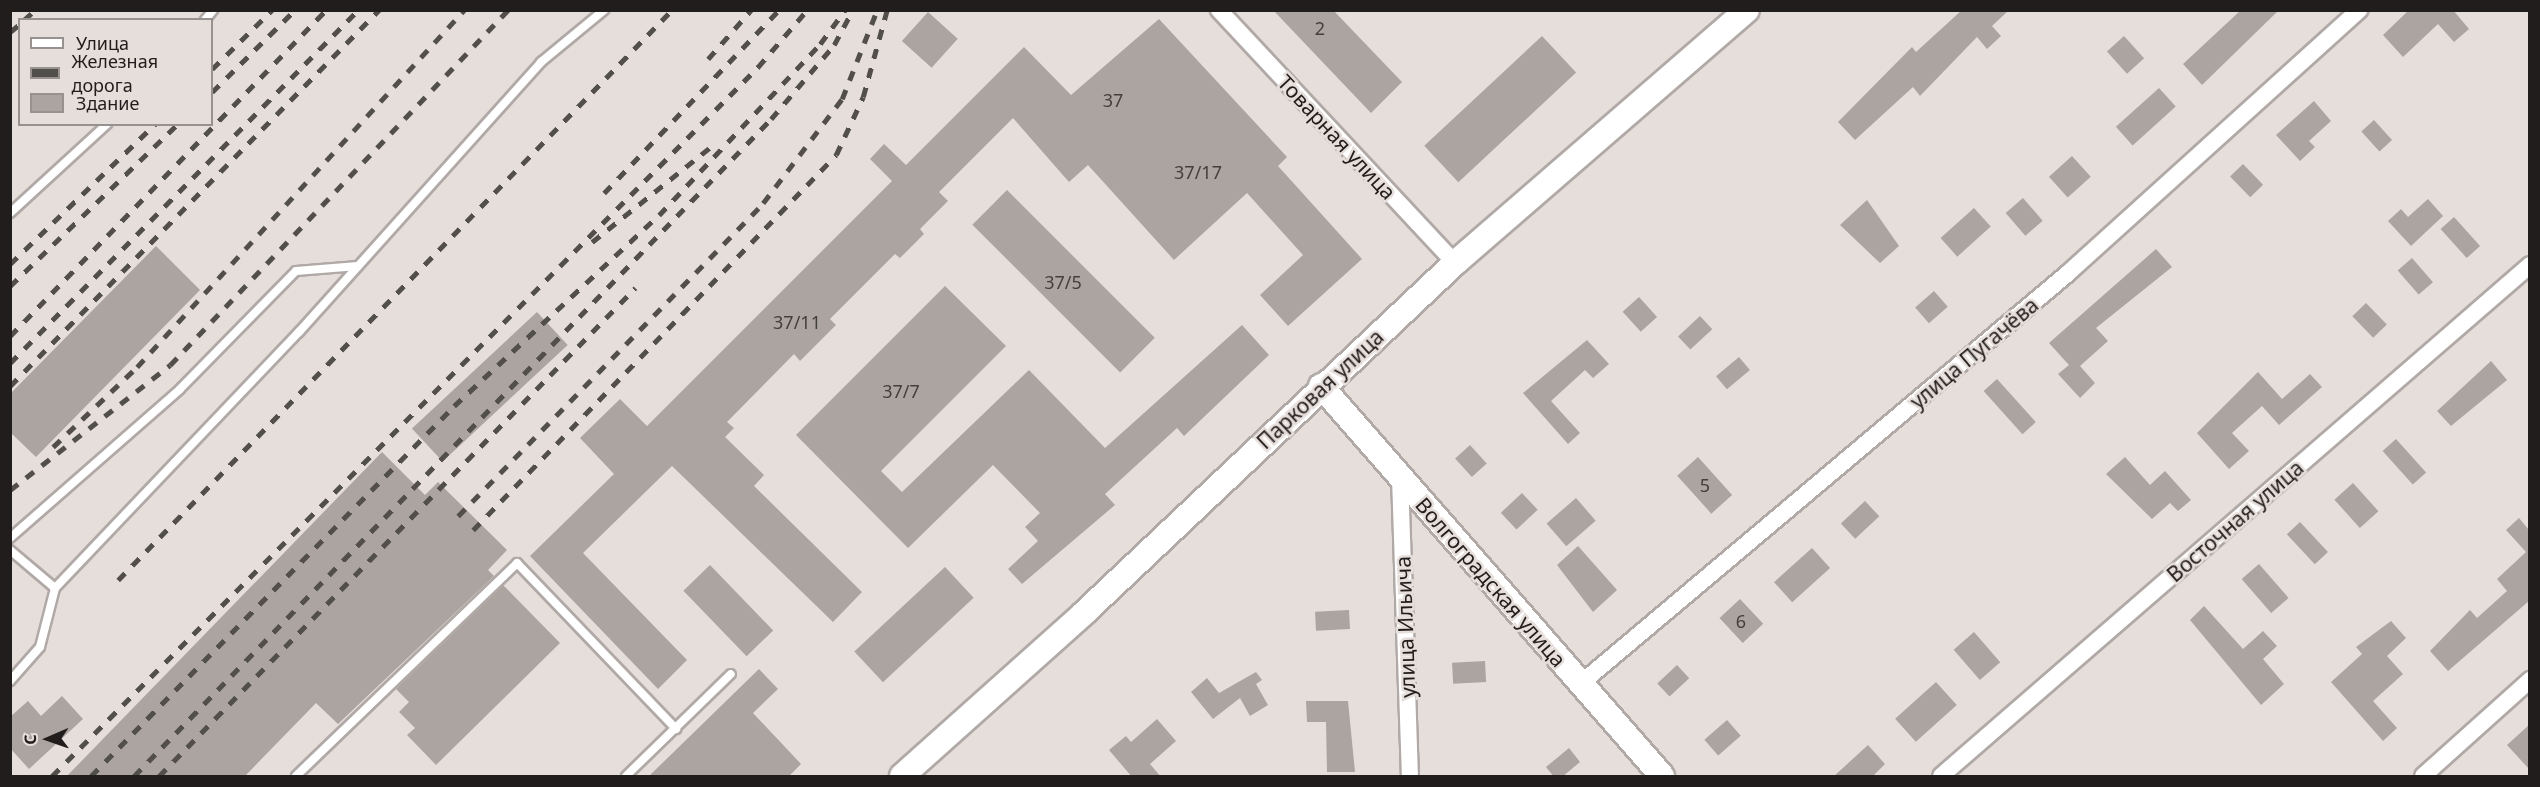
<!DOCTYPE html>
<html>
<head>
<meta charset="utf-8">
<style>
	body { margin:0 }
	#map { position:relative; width:2540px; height:787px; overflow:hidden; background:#e6dedb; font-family:"Noto Sans",sans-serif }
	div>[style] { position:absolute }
	.building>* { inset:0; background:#aba4a1; transform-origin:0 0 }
	.roads { filter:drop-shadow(2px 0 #b0a9a6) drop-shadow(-2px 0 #b0a9a6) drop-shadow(0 2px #b0a9a6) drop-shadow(0 -2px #b0a9a6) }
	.lane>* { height:8px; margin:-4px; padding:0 4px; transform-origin:4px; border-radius:4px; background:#fff }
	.street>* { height:16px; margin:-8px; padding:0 8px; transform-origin:8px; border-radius:8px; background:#fff }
	.secondary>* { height:24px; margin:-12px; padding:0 12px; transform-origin:12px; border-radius:12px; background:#fff }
	.rail>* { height:4.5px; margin-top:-2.25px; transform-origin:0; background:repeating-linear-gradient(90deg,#524e4c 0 10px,transparent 0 20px) }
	span { translate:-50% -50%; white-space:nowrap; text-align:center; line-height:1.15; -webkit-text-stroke:5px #e6dedb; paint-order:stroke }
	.number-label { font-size:18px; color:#433f3d }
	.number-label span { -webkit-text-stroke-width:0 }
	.street-label { font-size:21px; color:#201d1c }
	.frame { position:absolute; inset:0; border:12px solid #201d1c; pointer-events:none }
	.legend { position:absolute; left:18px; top:18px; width:195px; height:108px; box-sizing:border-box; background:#e6dedb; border:2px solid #97918f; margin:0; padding:8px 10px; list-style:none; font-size:18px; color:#201d1c }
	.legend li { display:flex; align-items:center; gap:12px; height:30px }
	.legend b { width:30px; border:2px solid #97918f }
	.north { position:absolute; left:18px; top:709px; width:60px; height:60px; -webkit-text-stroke:4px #e6dedb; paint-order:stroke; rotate:268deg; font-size:16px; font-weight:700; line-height:24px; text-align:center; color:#201d1c }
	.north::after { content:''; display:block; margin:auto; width:21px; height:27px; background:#201d1c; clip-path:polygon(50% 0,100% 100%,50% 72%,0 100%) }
</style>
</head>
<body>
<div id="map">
	<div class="building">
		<i style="clip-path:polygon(1273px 10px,1333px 10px,1402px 82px,1371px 113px)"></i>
		<i style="clip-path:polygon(1962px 10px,2009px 10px,1992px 26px,2001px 36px,1987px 49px,1977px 37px,1920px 96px,1913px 87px,1855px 140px,1838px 122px,1912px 47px,1916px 52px)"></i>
		<i style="clip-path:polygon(2241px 10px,2279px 10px,2202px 85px,2183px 64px)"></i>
		<i style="clip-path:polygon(2409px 10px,2453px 10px,2469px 29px,2454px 42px,2438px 24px,2403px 57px,2383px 35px)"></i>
		<i style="left:928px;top:12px;width:40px;height:39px;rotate:42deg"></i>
		<i style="clip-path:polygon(1159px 19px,1287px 157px,1278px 166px,1362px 259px,1288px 326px,1260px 295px,1303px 255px,1247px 193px,1174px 260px,1088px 165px,1069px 182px,1013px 118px,939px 192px,948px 201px,920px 229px,924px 234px,900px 258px,895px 254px,830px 319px,836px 325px,800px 361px,794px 354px,727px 422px,734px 428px,725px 437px,764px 475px,754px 486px,862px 592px,833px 622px,672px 466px,583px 553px,687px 660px,658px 689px,530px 556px,614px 474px,580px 438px,620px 399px,647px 426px,892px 181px,870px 159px,884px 144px,906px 165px,1024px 47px,1071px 95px)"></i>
		<i style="left:1542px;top:36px;width:50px;height:161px;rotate:47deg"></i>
		<i style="left:2124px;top:36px;width:30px;height:23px;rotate:48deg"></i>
		<i style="left:2159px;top:88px;width:25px;height:58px;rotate:48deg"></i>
		<i style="clip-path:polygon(2314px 101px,2331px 121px,2309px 141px,2315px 147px,2300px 161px,2276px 135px)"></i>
		<i style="left:2374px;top:120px;width:27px;height:17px;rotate:48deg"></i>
		<i style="left:2072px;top:156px;width:28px;height:31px;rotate:48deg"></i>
		<i style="left:2243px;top:164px;width:29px;height:18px;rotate:46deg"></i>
		<i style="left:1007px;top:190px;width:209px;height:49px;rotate:45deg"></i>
		<i style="left:2023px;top:198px;width:30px;height:23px;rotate:49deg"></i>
		<i style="clip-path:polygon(2428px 199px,2443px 216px,2411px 246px,2388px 221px,2401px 209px,2408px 217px)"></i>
		<i style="clip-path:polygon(1867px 200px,1899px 246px,1880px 263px,1840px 225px)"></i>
		<i style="left:1974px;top:208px;width:25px;height:45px;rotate:48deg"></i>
		<i style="left:2454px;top:217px;width:39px;height:18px;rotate:48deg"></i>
		<i style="clip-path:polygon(156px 246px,200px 290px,36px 457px,10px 432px,10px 394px)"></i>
		<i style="clip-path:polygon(2156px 249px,2172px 267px,2096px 328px,2108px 341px,2080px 366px,2095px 383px,2080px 398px,2058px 374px,2069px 365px,2049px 343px)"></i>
		<i style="left:2412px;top:258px;width:32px;height:19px;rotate:49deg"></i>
		<i style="clip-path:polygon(945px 286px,1006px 346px,881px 471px,902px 492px,1029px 370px,1105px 448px,1242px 325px,1269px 355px,1184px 436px,1177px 428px,1105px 494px,1115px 505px,1022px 584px,1008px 569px,1038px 541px,1025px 527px,1040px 513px,993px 465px,908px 548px,796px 435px)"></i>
		<i style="left:1934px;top:291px;width:21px;height:25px;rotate:49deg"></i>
		<i style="left:1639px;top:297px;width:27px;height:22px;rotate:48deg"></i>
		<i style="left:2366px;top:303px;width:30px;height:19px;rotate:46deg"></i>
		<i style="left:537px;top:312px;width:45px;height:171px;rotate:47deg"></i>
		<i style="left:1700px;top:316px;width:18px;height:30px;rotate:47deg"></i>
		<i style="clip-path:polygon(1587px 340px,1609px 364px,1593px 378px,1585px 370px,1551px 401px,1580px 433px,1568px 444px,1523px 393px)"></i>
		<i style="left:1739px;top:357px;width:17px;height:30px;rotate:50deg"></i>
		<i style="clip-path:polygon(2491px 361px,2507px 380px,2451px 426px,2437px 411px)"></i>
		<i style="clip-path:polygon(2258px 372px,2282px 399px,2310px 374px,2322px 387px,2279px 425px,2262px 406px,2232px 433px,2249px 451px,2229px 469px,2197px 433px)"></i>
		<i style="left:1997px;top:379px;width:58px;height:18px;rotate:48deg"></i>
		<i style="left:2396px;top:439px;width:45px;height:18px;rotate:48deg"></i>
		<i style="left:1470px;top:445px;width:25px;height:20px;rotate:48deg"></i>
		<i style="clip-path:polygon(382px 452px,425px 495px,438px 482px,507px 550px,488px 570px,494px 576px,338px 724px,316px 703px,244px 777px,66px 777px)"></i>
		<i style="left:1698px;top:457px;width:51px;height:28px;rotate:48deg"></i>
		<i style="clip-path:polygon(2125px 457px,2150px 485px,2165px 471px,2191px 500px,2178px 511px,2170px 503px,2152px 519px,2106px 474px)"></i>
		<i style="left:2353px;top:483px;width:38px;height:25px;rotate:48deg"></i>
		<i style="left:1522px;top:493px;width:23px;height:29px;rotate:47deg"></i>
		<i style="left:1576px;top:498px;width:30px;height:39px;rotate:49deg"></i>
		<i style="left:1865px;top:501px;width:21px;height:33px;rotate:47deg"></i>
		<i style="clip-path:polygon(2519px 518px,2529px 530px,2529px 601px,2448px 671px,2430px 651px,2470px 610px,2477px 618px,2507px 591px,2497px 579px,2526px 552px,2506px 530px)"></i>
		<i style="left:2300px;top:522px;width:41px;height:18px;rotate:47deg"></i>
		<i style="clip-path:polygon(1578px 546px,1617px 590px,1593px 612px,1557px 565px)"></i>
		<i style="left:1812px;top:548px;width:27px;height:51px;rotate:48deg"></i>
		<i style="left:2259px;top:564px;width:45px;height:23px;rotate:49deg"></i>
		<i style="left:710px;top:565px;width:91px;height:37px;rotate:46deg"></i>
		<i style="left:945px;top:567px;width:42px;height:124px;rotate:47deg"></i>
		<i style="clip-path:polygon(503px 585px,560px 643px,436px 765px,407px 735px,415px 728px,399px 712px,409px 702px,396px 689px)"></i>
		<i style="left:1740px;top:599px;width:34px;height:28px;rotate:47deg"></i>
		<i style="clip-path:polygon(2204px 606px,2243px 649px,2263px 631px,2277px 646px,2263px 659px,2284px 684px,2261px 705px,2190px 620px)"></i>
		<i style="left:1349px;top:610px;width:19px;height:34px;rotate:87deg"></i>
		<i style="clip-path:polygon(2391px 621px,2406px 638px,2387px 656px,2403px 674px,2373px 701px,2397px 728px,2383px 741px,2331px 682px,2362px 654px,2356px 647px)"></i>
		<i style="left:1974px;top:632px;width:40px;height:27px;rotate:49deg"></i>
		<i style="left:1485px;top:661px;width:21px;height:33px;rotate:87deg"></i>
		<i style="left:1677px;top:665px;width:18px;height:27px;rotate:47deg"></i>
		<i style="clip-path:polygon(759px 669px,778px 689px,753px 713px,801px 764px,788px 777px,648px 777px)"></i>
		<i style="clip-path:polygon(1256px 672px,1262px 680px,1256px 684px,1268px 705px,1250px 716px,1240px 698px,1213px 719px,1191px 692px,1207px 678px,1219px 693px)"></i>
		<i style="left:1936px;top:682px;width:31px;height:55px;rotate:48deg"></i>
		<i style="clip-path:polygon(62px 696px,83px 719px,29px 769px,10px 748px,10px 717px,28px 701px,41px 716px)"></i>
		<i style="clip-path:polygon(1306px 701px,1348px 701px,1355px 772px,1327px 772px,1326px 722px,1307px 722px)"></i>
		<i style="clip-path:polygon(1157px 719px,1176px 741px,1150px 764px,1161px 777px,1132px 777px,1109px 750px,1126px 736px,1131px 742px)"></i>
		<i style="left:1727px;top:720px;width:21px;height:30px;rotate:49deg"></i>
		<i style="clip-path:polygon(2529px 725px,2529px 769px,2507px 745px)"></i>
		<i style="clip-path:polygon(1868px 745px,1885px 764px,1872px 777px,1833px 777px)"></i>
		<i style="clip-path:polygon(1569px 748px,1580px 762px,1562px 777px,1554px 777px,1546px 767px)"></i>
	</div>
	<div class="roads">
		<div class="lane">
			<i style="left:205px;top:20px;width:13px;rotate:-51deg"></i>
			<i style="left:10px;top:213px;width:132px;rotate:-42.5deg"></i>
			<i style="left:10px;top:538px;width:226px;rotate:-41.2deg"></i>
			<i style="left:180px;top:389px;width:165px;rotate:-45.5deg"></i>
			<i style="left:296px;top:271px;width:62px;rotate:-4.6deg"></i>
			<i style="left:10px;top:550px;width:59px;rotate:40.2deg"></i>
			<i style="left:10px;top:681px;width:45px;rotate:-48.6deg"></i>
			<i style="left:40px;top:647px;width:61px;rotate:-75.7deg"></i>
			<i style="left:55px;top:588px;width:354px;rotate:-46.4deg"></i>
			<i style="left:299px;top:332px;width:363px;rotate:-48.1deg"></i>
			<i style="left:541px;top:62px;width:82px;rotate:-39.5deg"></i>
			<i style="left:296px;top:776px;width:307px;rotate:-43.9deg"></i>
			<i style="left:517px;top:563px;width:230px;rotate:46.2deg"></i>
			<i style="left:626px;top:776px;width:146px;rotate:-44.2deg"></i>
		</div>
		<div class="street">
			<i style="left:1219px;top:10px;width:346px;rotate:47deg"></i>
			<i style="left:1400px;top:477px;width:299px;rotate:88.1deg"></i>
			<i style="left:1579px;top:685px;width:638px;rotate:-40.1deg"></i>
			<i style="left:2067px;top:274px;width:394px;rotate:-42.1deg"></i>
			<i style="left:1941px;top:776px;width:780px;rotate:-40.94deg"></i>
			<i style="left:2423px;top:776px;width:144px;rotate:-41.9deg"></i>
		</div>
		<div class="secondary">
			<i style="left:1321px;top:386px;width:518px;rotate:48.83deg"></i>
			<i style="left:902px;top:776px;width:244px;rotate:-41.8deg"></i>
			<i style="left:1084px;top:613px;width:510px;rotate:-43.33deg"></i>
			<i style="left:1455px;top:263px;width:386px;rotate:-40.9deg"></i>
		</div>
	</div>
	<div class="rail">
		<i style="left:24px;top:20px;width:15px;rotate:-42deg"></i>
		<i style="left:10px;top:32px;width:13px;rotate:-39deg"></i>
		<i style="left:708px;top:59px;width:65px;rotate:-48.7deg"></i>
		<i style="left:212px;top:69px;width:84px;rotate:-44.5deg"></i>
		<i style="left:212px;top:92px;width:117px;rotate:-44.7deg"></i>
		<i style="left:604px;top:193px;width:253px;rotate:-46.3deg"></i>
		<i style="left:592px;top:242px;width:154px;rotate:-38.7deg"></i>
		<i style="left:10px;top:264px;width:202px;rotate:-44deg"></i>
		<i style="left:10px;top:286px;width:233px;rotate:-44deg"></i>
		<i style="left:10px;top:336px;width:454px;rotate:-45.9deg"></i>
		<i style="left:10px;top:363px;width:496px;rotate:-45.4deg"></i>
		<i style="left:10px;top:386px;width:527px;rotate:-45.54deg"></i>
		<i style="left:53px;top:447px;width:116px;rotate:-43.6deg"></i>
		<i style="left:137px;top:367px;width:484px;rotate:-47.5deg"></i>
		<i style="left:10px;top:490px;width:203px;rotate:-38deg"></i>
		<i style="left:170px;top:365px;width:490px;rotate:-46.4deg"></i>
		<i style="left:458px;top:516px;width:437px;rotate:-45.7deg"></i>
		<i style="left:763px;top:203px;width:131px;rotate:-52.8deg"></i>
		<i style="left:842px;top:99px;width:96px;rotate:-68.5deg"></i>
		<i style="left:473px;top:530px;width:522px;rotate:-45.93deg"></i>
		<i style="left:836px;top:155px;width:64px;rotate:-65deg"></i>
		<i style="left:863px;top:97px;width:90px;rotate:-74.6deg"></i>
		<i style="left:118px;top:580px;width:795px;rotate:-45.82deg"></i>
		<i style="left:52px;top:776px;width:1001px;rotate:-45.12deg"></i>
		<i style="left:758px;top:67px;width:75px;rotate:-49.3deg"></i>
		<i style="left:91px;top:776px;width:518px;rotate:-45.55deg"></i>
		<i style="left:454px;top:406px;width:280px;rotate:-43deg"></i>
		<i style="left:659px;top:215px;width:235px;rotate:-46.7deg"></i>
		<i style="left:820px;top:44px;width:42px;rotate:-53.7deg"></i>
		<i style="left:134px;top:776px;width:915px;rotate:-45.89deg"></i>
		<i style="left:771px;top:119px;width:97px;rotate:-49.6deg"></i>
		<i style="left:834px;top:45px;width:40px;rotate:-62deg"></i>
		<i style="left:159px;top:776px;width:682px;rotate:-45.71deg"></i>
	</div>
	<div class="number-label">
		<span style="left:1320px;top:28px">2</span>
		<span style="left:1113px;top:100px">37</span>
		<span style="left:1198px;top:172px">37/17</span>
		<span style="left:1063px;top:282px">37/5</span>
		<span style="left:797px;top:322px">37/11</span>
		<span style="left:901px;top:391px">37/7</span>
		<span style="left:1705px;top:485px">5</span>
		<span style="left:1741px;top:621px">6</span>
	</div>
	<div class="street-label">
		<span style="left:1337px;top:137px;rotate:47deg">Товарная улица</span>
		<span style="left:1974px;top:353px;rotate:-40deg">улица Пугачёва</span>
		<span style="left:1320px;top:389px;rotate:-43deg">Парковая улица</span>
		<span style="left:2235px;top:521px;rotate:-41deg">Восточная улица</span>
		<span style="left:1491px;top:582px;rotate:49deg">Волгоградская улица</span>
		<span style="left:1405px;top:627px;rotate:-92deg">улица Ильича</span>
	</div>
	<div class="frame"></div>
	<ul class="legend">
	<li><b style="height:8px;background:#fff"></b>Улица</li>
	<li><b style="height:8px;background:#524e4c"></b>Железная дорога</li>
	<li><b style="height:16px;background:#aba4a1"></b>Здание</li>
	</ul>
	<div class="north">С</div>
</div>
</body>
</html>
